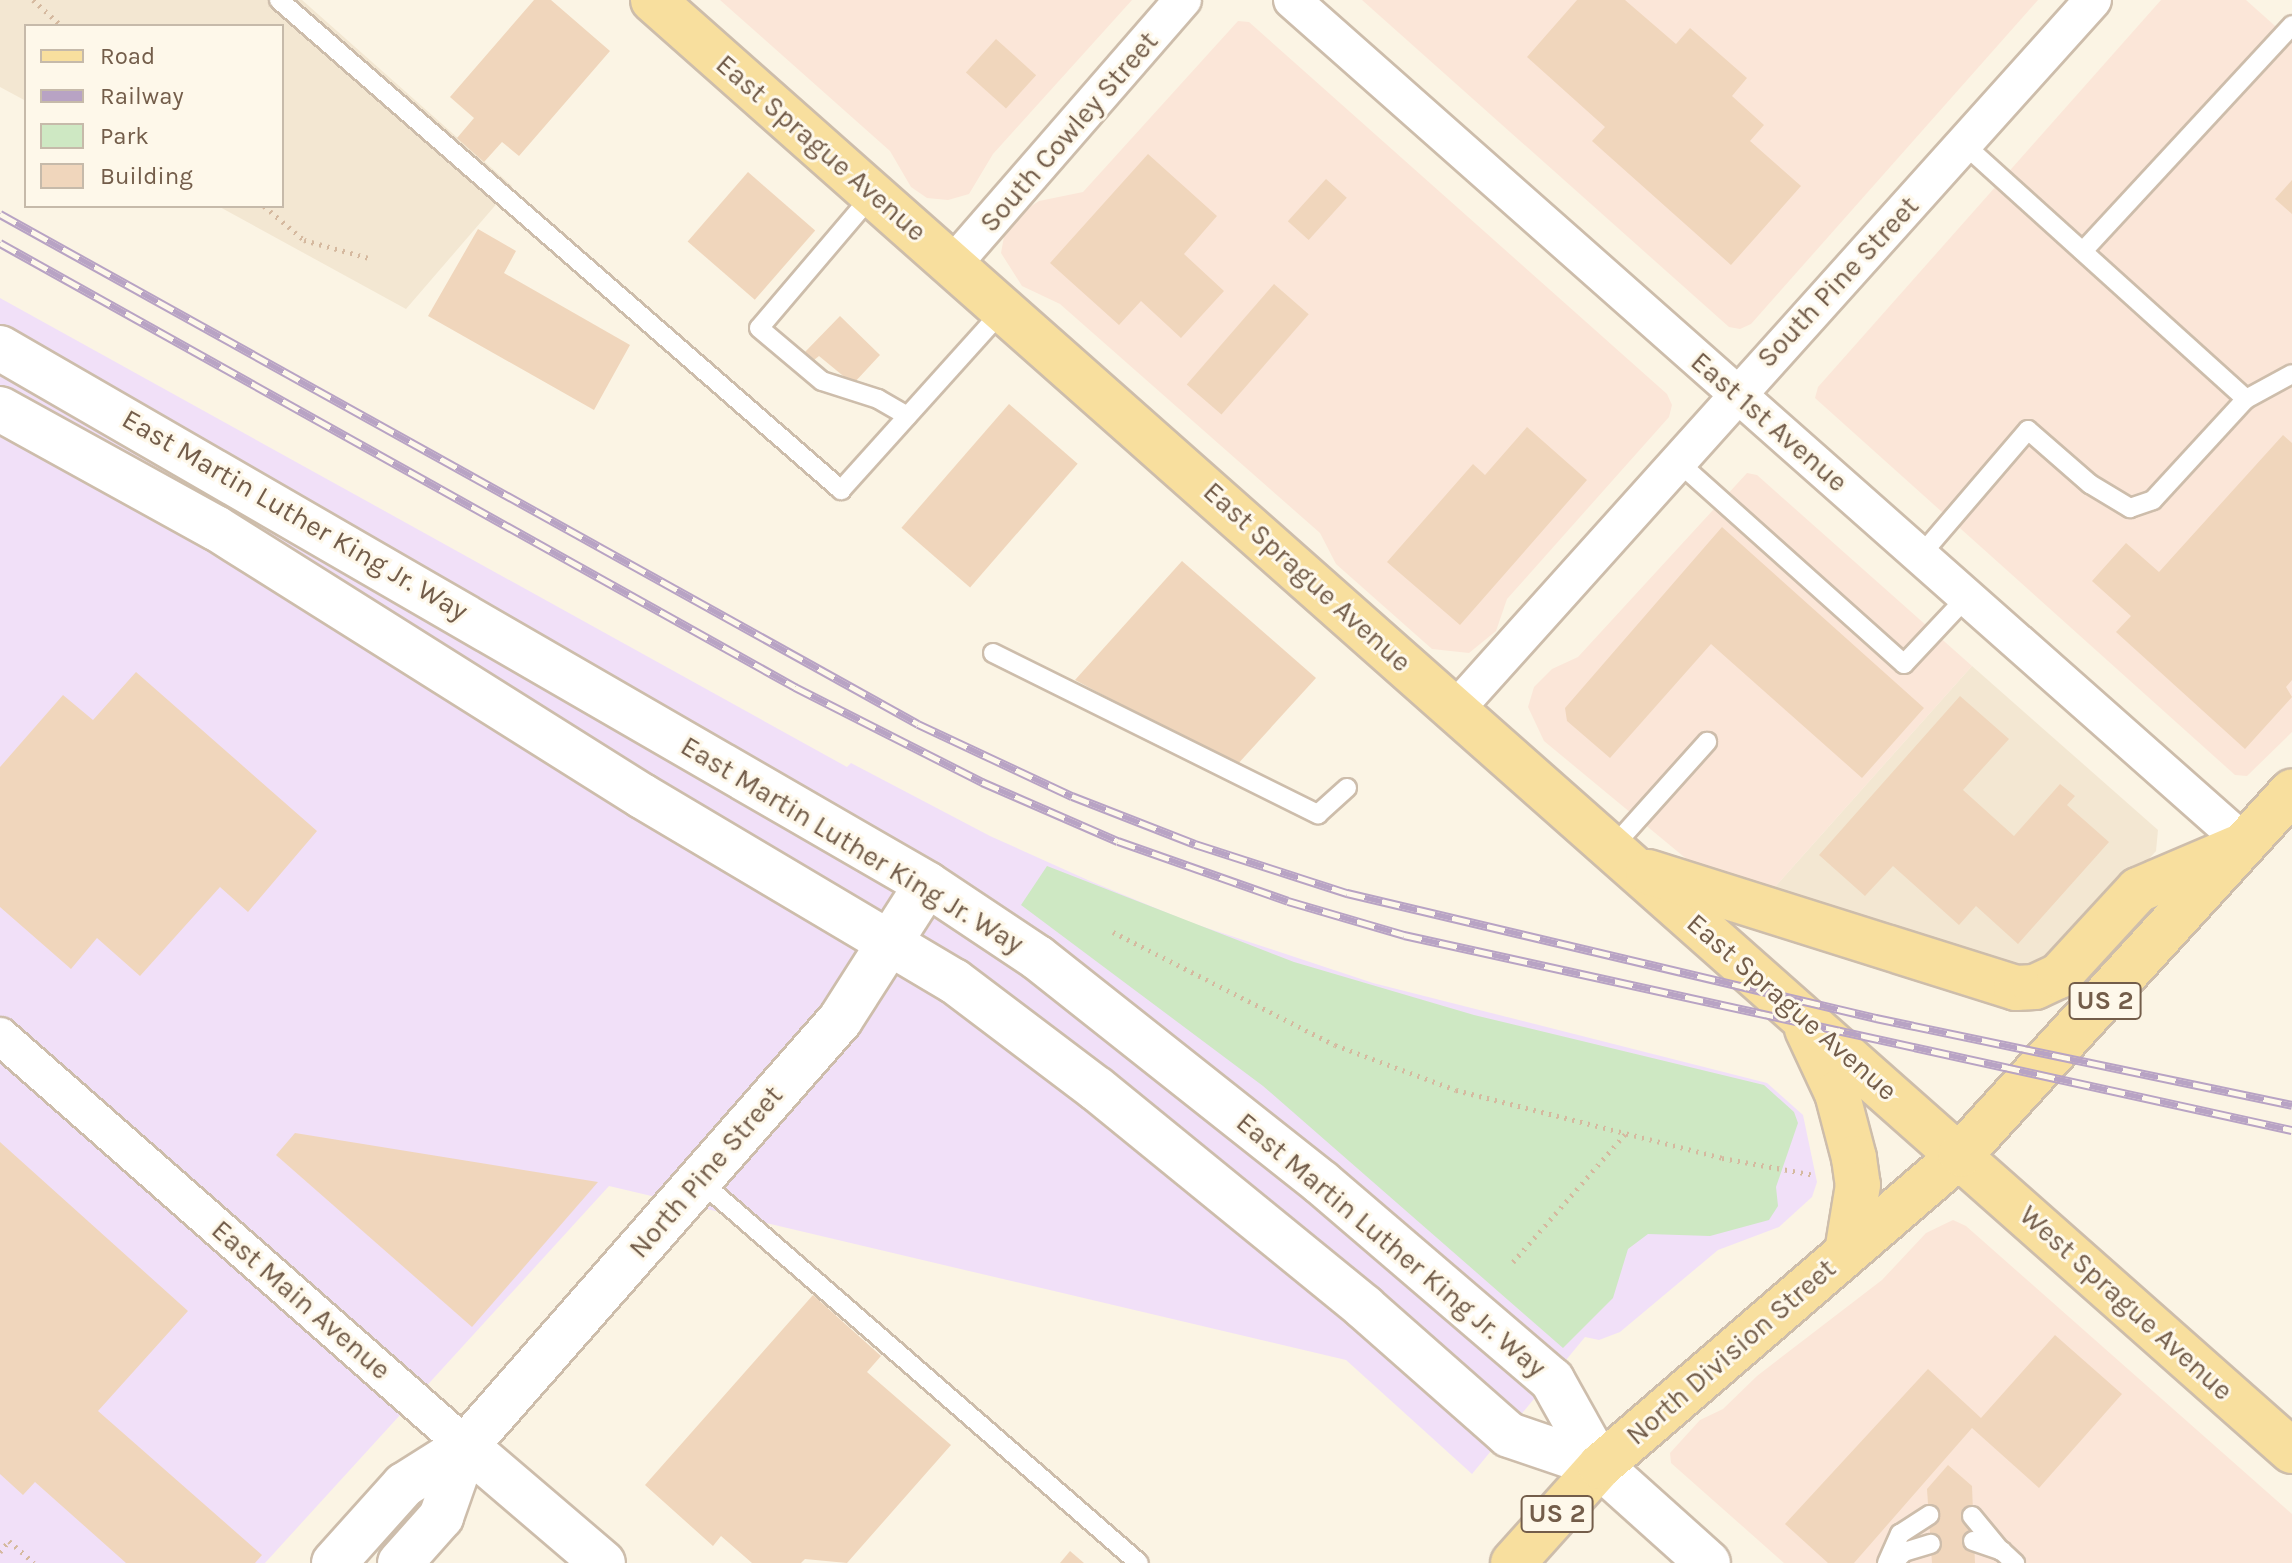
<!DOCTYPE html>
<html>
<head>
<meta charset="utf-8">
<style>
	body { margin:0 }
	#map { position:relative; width:2292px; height:1563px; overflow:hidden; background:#fbf4e4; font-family:Karla,sans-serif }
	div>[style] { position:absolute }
	.residential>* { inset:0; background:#f3e7d2 }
	.commercial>* { inset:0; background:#fbe6d8 }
	.education>* { inset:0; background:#f1e0f8 }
	.green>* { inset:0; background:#cee8c3 }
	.building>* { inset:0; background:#f0d6bc; transform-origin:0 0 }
	.path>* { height:5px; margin-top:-2.5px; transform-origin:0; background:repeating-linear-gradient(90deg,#d5b99f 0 2px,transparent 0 8px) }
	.roads { filter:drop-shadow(2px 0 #cdbdab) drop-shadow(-2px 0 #cdbdab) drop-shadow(0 2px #cdbdab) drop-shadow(0 -2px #cdbdab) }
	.lane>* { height:18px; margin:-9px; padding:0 9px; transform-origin:9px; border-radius:9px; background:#fff }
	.street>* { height:36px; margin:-18px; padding:0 18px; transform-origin:18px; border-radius:18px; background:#fff }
	.secondary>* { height:44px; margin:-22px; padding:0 22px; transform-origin:22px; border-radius:22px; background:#fff }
	.primary>* { height:44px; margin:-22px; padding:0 22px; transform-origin:22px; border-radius:22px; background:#f8df9e }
	.rail>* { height:9px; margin-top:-4.5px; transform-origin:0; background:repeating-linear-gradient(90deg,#fef8ea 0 18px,#b8a3c4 0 36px); box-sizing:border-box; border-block:2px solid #b8a3c4 }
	span { translate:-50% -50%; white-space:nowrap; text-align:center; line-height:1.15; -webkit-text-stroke:6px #fef8ea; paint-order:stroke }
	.shield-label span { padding:2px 6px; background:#fef8ea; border:2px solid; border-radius:6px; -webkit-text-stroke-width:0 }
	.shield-label { font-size:26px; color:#735d4a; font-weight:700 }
	.street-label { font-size:28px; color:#735d4a }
	.legend { position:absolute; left:24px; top:24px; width:260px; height:184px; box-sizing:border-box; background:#fef8ea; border:2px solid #c6baaa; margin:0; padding:10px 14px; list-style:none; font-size:24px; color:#735d4a }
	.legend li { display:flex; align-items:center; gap:16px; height:40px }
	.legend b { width:40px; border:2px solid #c6baaa }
</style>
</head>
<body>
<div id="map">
	<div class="residential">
		<i style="clip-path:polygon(0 0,302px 0,512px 186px,406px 309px,218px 206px,282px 206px,282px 26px,26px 26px,26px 101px,0 87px)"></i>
		<i style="clip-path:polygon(1972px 666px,2158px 830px,2156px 851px,2052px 967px,2035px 977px,1766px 897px)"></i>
	</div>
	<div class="commercial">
		<i style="clip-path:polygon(720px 0,1132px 0,993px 154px,969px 194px,948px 200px,927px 198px,911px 187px,890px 151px)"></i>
		<i style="clip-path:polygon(1362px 0,2038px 0,1751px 324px,1740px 329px,1729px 327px)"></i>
		<i style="clip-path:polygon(2161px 0,2246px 0,2292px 41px,2292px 732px,2247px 776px,2235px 775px,1815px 398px,1818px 387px)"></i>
		<i style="clip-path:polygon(1238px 21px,1249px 22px,1667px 394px,1672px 405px,1669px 417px,1507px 599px,1496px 631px,1469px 653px,1432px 649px,1336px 564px,1320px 533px,1060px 304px,1022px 286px,1001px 253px,1005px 231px,1016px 216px,1039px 201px,1083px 192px)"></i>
		<i style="clip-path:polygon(1747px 473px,1757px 475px,1972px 666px,1766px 897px,1724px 890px,1544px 741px,1528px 707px,1534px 687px,1552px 669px,1578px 657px)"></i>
		<i style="clip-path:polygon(1953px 1220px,1966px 1226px,2292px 1514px,2292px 1563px,1784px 1563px,1671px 1463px,1670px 1453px,1700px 1420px,1723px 1409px,1757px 1376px,1882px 1280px,1926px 1233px)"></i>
	</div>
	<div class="education">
		<i style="clip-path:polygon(0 298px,847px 767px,851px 763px,990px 836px,1090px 881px,1192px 923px,1373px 983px,1767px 1083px,1803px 1115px,1817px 1182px,1812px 1197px,1779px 1227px,1718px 1250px,1620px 1332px,1599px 1340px,1585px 1337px,1472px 1474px,1346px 1360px,609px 1186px,265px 1563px,0 1563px)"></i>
	</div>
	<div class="green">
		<i style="clip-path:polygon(1047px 866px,1294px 962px,1474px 1015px,1764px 1085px,1794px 1112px,1798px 1123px,1776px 1187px,1778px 1206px,1769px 1220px,1710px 1236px,1648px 1234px,1628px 1249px,1613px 1298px,1563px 1348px,1263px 1086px,1021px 905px)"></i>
	</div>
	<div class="building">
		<i style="clip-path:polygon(534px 0,551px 0,610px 51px,519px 156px,502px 142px,484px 162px,457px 138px,474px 118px,450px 97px)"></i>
		<i style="clip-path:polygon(1577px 0,1625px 0,1676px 44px,1690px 28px,1747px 78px,1732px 96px,1764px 125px,1750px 141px,1801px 186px,1731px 265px,1592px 141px,1605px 127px,1527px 57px)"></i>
		<i style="left:996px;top:39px;width:54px;height:45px;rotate:42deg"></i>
		<i style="clip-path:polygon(1148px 154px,1217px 216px,1184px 254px,1224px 291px,1181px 338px,1141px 301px,1119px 325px,1050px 263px)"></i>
		<i style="left:748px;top:172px;width:89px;height:92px;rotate:41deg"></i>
		<i style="left:1326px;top:179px;width:28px;height:57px;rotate:42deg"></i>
		<i style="clip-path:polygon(2292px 180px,2292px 214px,2275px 199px)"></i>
		<i style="clip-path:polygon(478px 229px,516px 251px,504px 273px,630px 345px,594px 410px,428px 316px)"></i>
		<i style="left:1274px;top:284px;width:46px;height:133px;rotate:41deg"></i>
		<i style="clip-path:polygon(840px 316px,880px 355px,853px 384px,819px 356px,814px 360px,805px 352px)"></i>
		<i style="left:1009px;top:404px;width:91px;height:164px;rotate:41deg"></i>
		<i style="clip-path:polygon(1527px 427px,1587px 480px,1460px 625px,1387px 562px,1473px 464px,1485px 475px)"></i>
		<i style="clip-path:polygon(2283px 435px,2292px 443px,2292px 680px,2286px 687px,2292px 697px,2245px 749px,2116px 632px,2131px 616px,2092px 581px,2126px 543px,2159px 572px)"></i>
		<i style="clip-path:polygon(1722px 527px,1924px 708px,1862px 778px,1711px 644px,1610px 758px,1567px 721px,1565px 708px)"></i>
		<i style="clip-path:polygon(1182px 561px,1316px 678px,1236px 766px,1075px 680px)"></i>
		<i style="clip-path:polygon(136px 672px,317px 831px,248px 912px,220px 887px,140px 976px,97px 938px,71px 969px,0 907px,0 767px,63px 695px,93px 720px)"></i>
		<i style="clip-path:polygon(1960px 696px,2009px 739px,1963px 790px,2014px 836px,2060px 784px,2075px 796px,2067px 805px,2109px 842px,2018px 944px,1976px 906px,1959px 925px,1893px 866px,1865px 896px,1819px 855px)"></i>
		<i style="clip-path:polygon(295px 1133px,598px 1182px,472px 1327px,276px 1155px)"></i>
		<i style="clip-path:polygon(0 1142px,188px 1311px,98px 1411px,262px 1555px,255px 1563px,126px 1563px,35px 1482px,23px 1495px,0 1474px)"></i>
		<i style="clip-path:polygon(813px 1295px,881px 1356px,867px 1372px,951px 1445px,847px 1563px,805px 1559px,801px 1563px,752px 1563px,721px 1536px,713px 1546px,645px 1485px)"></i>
		<i style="clip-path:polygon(2055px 1335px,2122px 1394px,2039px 1488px,1972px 1428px,1854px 1563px,1828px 1563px,1785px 1524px,1928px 1369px,1981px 1418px)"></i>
		<i style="clip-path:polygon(1948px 1465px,1972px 1486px,1975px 1563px,1932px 1563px,1927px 1489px)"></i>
		<i style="clip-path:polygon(1070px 1551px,1084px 1563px,1060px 1563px)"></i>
	</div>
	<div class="path">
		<i style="left:33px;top:0;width:39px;rotate:42deg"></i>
		<i style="left:264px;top:206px;width:52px;rotate:40.4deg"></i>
		<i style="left:304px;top:240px;width:67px;rotate:15.5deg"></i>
		<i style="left:1113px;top:932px;width:249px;rotate:27deg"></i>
		<i style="left:1335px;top:1045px;width:129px;rotate:20.4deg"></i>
		<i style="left:1456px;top:1090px;width:275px;rotate:14.3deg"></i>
		<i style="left:1722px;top:1158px;width:95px;rotate:10.4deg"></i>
		<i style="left:1513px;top:1262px;width:170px;rotate:-48.8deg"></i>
		<i style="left:0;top:1552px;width:14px;rotate:-51deg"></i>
		<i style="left:9px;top:1541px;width:33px;rotate:41deg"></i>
	</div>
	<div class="roads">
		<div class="lane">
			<i style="left:279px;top:0;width:746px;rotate:41.08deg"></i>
			<i style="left:841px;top:490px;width:244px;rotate:-48deg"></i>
			<i style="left:874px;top:193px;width:177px;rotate:130.4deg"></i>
			<i style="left:759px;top:328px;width:82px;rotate:40.1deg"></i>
			<i style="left:822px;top:381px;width:59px;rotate:17.8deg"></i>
			<i style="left:878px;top:399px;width:34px;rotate:30deg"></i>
			<i style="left:2083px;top:251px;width:308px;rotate:-47.2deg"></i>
			<i style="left:2246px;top:399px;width:52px;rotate:-28.5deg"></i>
			<i style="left:1676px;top:460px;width:306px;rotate:41.8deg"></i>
			<i style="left:1904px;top:664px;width:92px;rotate:-46.8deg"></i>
			<i style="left:1920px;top:556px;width:166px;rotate:-49.4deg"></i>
			<i style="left:2028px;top:430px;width:82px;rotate:41.1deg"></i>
			<i style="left:2090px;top:484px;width:47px;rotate:31deg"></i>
			<i style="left:2130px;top:508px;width:24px;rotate:-19deg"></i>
			<i style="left:2153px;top:500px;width:137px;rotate:-47.4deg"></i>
			<i style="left:2246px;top:399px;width:379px;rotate:-137.9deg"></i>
			<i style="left:993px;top:653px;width:363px;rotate:26.4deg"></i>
			<i style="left:1318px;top:814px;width:39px;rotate:-42deg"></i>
			<i style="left:1611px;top:849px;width:144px;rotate:-48.1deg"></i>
			<i style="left:699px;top:1180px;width:583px;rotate:41.04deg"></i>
			<i style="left:1972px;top:1516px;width:45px;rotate:50.4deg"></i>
			<i style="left:1973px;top:1541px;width:31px;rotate:19deg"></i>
			<i style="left:2002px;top:1551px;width:18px;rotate:43deg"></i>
			<i style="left:1887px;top:1563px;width:32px;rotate:-66deg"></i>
			<i style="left:1900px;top:1534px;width:35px;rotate:-33deg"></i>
			<i style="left:1893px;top:1563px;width:16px;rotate:-45deg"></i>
			<i style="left:1904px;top:1552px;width:28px;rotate:-17deg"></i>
		</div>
		<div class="street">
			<i style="left:1292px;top:0;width:1274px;rotate:41.5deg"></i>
			<i style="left:954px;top:263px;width:349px;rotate:-49deg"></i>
			<i style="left:1456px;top:709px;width:953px;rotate:-48.06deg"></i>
			<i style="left:0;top:1036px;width:621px;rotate:41.34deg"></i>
		</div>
		<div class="secondary">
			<i style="left:0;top:348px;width:1071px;rotate:30.04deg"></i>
			<i style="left:927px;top:884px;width:133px;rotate:33.7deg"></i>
			<i style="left:1038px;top:958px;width:362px;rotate:38.4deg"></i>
			<i style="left:1322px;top:1183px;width:303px;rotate:40.6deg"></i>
			<i style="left:1552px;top:1380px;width:98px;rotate:60.8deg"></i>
			<i style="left:1600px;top:1466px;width:145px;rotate:41.9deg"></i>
			<i style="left:0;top:409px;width:247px;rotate:28.9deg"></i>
			<i style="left:216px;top:528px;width:503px;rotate:32.17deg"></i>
			<i style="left:642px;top:796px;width:363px;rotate:30.7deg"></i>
			<i style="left:954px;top:981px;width:179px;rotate:37.1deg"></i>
			<i style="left:1097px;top:1089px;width:345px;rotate:39.2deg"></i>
			<i style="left:1364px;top:1307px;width:193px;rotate:41.4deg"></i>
			<i style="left:1509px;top:1435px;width:96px;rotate:18.8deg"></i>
			<i style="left:466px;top:1446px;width:180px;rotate:40.5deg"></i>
			<i style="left:334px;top:1563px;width:105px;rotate:-48.1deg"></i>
			<i style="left:404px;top:1485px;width:73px;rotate:-32.2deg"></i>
			<i style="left:466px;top:1446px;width:567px;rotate:-48.72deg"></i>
			<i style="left:840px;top:1020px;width:161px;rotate:-57.4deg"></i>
			<i style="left:400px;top:1563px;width:62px;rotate:-48.3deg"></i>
			<i style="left:441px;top:1517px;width:75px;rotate:-70.6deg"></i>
		</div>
		<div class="primary">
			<i style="left:653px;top:0;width:2189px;rotate:41.52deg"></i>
			<i style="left:1648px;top:872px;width:386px;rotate:17.5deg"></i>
			<i style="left:2016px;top:988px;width:19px;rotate:-3deg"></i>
			<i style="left:2035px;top:987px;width:26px;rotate:-25deg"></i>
			<i style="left:2059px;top:976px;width:117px;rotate:-47.4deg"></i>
			<i style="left:2138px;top:890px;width:107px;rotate:-23.2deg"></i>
			<i style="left:1807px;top:1029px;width:71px;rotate:64.9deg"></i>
			<i style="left:1837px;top:1093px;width:67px;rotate:75.3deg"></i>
			<i style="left:1854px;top:1158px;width:27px;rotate:82deg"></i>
			<i style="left:1858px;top:1185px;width:68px;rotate:99.3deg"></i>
			<i style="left:1513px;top:1563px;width:130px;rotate:-48.1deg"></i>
			<i style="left:1600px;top:1466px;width:477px;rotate:-40.8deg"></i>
			<i style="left:1961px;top:1154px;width:491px;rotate:-47.6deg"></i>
		</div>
	</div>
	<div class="rail">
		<i style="left:0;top:214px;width:1050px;rotate:29.05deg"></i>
		<i style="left:918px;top:724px;width:170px;rotate:25.1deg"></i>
		<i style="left:1072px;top:796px;width:132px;rotate:21.3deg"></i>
		<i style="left:1195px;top:844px;width:160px;rotate:17.9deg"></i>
		<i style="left:1347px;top:893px;width:544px;rotate:13.29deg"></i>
		<i style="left:1876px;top:1018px;width:425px;rotate:11.8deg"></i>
		<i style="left:0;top:243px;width:911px;rotate:29.18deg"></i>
		<i style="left:795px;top:687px;width:210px;rotate:26.9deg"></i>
		<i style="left:982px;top:782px;width:148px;rotate:23.5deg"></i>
		<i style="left:1118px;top:841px;width:180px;rotate:19.4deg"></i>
		<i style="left:1288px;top:901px;width:121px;rotate:16.3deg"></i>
		<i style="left:1404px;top:935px;width:909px;rotate:12.39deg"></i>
	</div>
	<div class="shield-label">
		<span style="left:2105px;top:1001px">US 2</span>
		<span style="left:1557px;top:1514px">US 2</span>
	</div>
	<div class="street-label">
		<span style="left:1069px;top:132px;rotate:-49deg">South Cowley Street</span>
		<span style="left:821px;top:148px;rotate:41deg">East Sprague Avenue</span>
		<span style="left:1838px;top:282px;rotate:-47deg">South Pine Street</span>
		<span style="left:1769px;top:422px;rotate:41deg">East 1st Avenue</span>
		<span style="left:295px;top:515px;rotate:30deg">East Martin Luther King Jr. Way</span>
		<span style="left:1307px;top:577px;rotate:42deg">East Sprague Avenue</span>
		<span style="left:852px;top:845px;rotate:31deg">East Martin Luther King Jr. Way</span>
		<span style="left:1792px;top:1007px;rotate:41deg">East Sprague Avenue</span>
		<span style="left:706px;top:1172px;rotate:-49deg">North Pine Street</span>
		<span style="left:1391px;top:1245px;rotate:40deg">East Martin Luther King Jr. Way</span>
		<span style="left:301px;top:1300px;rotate:41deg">East Main Avenue</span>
		<span style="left:2126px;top:1303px;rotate:42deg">West Sprague Avenue</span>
		<span style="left:1731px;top:1352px;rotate:-41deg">North Division Street</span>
	</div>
	<ul class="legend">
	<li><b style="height:10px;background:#f8df9e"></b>Road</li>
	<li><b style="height:10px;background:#b8a3c4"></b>Railway</li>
	<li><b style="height:22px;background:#cee8c3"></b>Park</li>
	<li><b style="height:22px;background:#f0d6bc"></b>Building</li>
	</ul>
</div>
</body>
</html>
